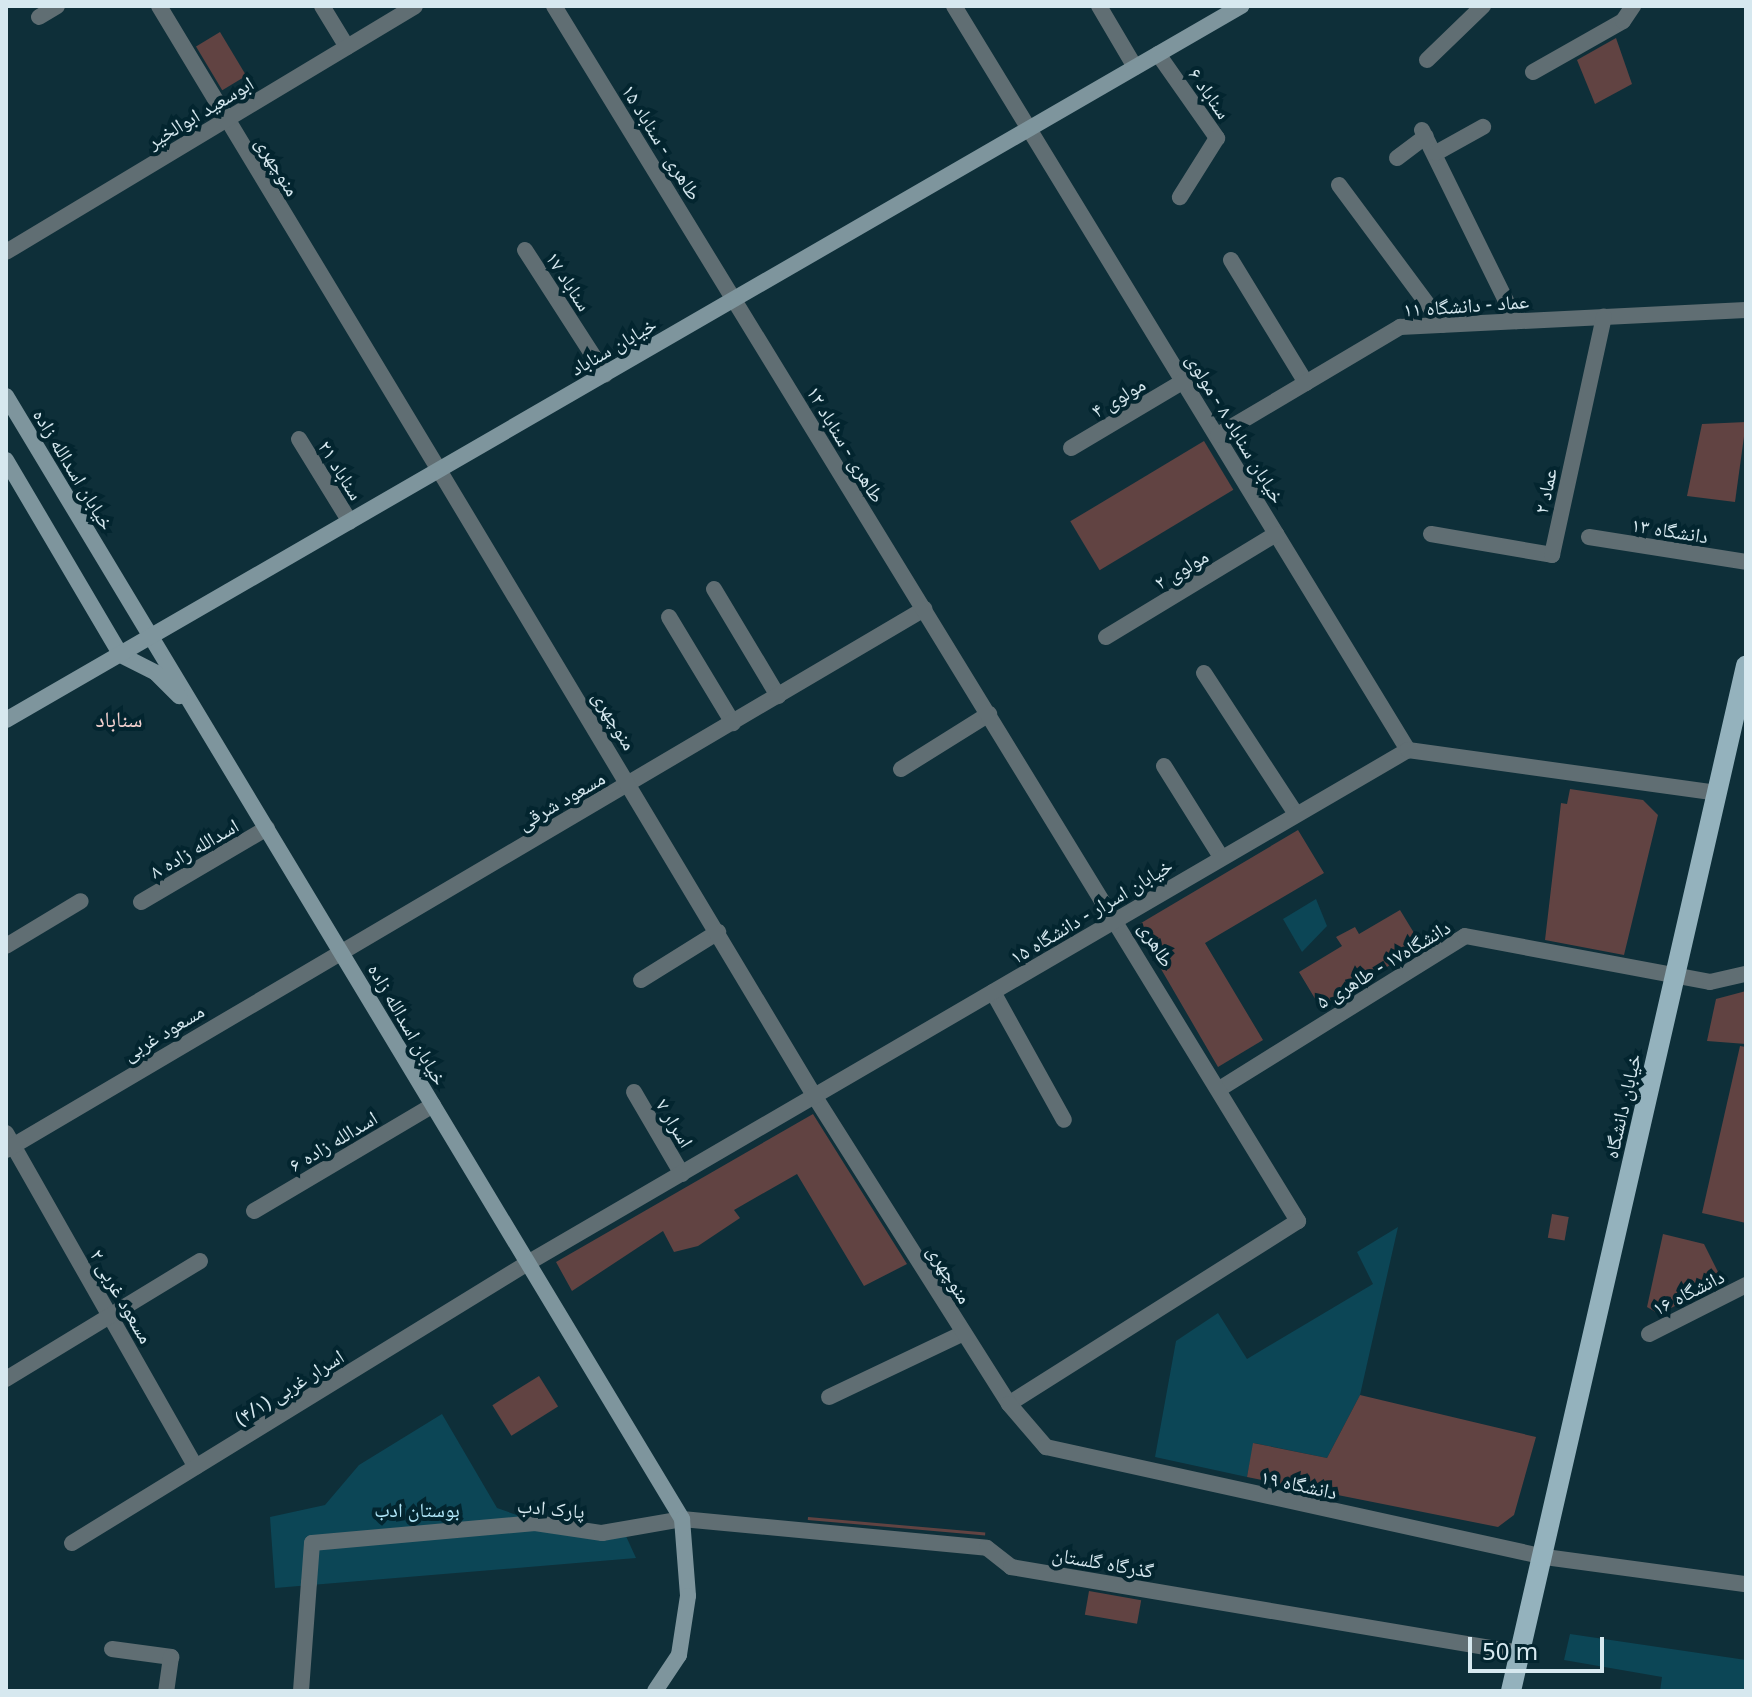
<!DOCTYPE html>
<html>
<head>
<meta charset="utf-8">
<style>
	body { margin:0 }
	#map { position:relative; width:1752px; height:1697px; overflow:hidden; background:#0e2f39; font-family:"Noto Sans","Noto Naskh Arabic",sans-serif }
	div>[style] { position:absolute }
	.green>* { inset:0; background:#0c4656 }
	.building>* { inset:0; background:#614342; transform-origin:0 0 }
	.pedestrian>* { height:16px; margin:-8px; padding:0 8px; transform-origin:8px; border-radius:8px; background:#606e73 }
	.minor>* { height:16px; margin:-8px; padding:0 8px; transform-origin:8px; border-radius:8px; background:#606e73 }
	.tertiary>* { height:16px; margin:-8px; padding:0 8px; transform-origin:8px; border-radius:8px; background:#606e73 }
	.secondary>* { height:16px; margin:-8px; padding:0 8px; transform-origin:8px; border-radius:8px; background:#7e959d }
	.primary>* { height:20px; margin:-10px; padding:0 10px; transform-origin:10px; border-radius:10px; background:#94b2bd }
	span { translate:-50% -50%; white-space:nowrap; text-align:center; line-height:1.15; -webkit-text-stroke:8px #03252f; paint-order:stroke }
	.street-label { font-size:20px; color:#d6e8ef }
	.park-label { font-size:20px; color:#b1e7f9 }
	.neighbourhood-label { font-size:22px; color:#f6d3d1 }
	.frame { position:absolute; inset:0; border:8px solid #d6e8ef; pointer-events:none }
	.scale { position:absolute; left:1468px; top:1637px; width:136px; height:36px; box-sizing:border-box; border:4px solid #d6e8ef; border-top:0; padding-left:10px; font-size:24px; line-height:28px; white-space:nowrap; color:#d6e8ef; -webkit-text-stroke:6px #03252f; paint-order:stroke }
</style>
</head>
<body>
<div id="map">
	<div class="green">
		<i style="clip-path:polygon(1316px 899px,1327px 926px,1302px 952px,1283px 919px)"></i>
		<i style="clip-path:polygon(1398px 1227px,1360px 1395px,1327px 1458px,1254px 1443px,1247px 1477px,1155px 1457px,1176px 1341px,1218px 1313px,1247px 1359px,1373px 1284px,1357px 1252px)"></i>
		<i style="clip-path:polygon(442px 1414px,497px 1508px,582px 1538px,620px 1523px,636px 1558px,275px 1588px,270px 1517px,325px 1505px,359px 1465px)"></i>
		<i style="clip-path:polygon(1570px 1634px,1746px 1660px,1746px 1691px,1660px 1691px,1662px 1677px,1564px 1660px)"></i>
	</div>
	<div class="building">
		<i style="left:220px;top:32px;width:51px;height:28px;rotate:59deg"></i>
		<i style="clip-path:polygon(1616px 38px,1632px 84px,1595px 104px,1577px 60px)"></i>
		<i style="clip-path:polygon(1746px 422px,1735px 502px,1687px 496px,1702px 424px)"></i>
		<i style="left:1204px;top:441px;width:57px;height:156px;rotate:59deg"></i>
		<i style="clip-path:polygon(1570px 789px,1643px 800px,1658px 815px,1624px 955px,1545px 940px,1561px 803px,1567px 804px)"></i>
		<i style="clip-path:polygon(1298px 830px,1324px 873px,1205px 943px,1263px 1040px,1218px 1067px,1136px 926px)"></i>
		<i style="clip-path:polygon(1400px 910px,1422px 946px,1320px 1007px,1299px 972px,1342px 946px,1336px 937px,1355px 927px,1359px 934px)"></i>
		<i style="clip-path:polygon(1746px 991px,1746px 1044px,1707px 1041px,1716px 999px)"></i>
		<i style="clip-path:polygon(1740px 1046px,1746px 1047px,1746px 1223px,1702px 1213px)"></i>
		<i style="clip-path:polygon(813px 1114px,907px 1264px,864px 1286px,797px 1174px,734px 1210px,740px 1218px,698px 1246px,674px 1252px,663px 1231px,572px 1291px,556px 1262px)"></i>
		<i style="left:1552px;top:1214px;width:17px;height:24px;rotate:10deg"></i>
		<i style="clip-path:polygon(1663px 1234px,1704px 1244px,1723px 1282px,1659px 1314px,1647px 1307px)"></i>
		<i style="left:539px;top:1376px;width:36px;height:55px;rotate:58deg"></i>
		<i style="clip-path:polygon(1360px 1395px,1536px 1437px,1514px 1515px,1498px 1527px,1247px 1477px,1253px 1443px,1327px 1458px)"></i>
		<i style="left:808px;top:1517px;width:178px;height:3px;rotate:5deg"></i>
		<i style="left:1089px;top:1591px;width:53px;height:24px;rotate:10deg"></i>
	</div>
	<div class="pedestrian">
		<i style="left:309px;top:1583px;width:40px;rotate:-85.7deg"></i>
		<i style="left:312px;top:1543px;width:224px;rotate:-5.1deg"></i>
		<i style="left:535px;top:1523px;width:68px;rotate:8.5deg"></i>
		<i style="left:602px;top:1533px;width:81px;rotate:-9.9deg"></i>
		<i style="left:682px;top:1519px;width:306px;rotate:5.4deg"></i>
		<i style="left:987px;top:1548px;width:31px;rotate:38deg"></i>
		<i style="left:1011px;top:1567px;width:516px;rotate:9.59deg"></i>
	</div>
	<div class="minor">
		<i style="left:159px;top:6px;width:542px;rotate:58.89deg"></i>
		<i style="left:322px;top:6px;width:48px;rotate:58.6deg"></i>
		<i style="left:954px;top:6px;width:872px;rotate:58.61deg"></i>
		<i style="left:1099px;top:6px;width:71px;rotate:59.5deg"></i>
		<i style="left:39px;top:17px;width:21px;rotate:-31deg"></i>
		<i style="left:1158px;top:54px;width:103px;rotate:54.9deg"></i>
		<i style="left:1217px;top:138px;width:70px;rotate:122.1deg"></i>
		<i style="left:1427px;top:60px;width:78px;rotate:-44deg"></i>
		<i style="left:1533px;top:72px;width:103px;rotate:-29.5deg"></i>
		<i style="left:1623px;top:21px;width:18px;rotate:-56deg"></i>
		<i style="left:1422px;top:130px;width:213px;rotate:63.8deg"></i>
		<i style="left:1436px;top:153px;width:54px;rotate:-29deg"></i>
		<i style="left:1397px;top:158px;width:36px;rotate:-37deg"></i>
		<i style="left:1339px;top:185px;width:174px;rotate:53.4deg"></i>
		<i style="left:525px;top:250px;width:148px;rotate:57.2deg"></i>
		<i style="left:1231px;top:260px;width:144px;rotate:58.6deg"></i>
		<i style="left:1218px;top:435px;width:212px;rotate:-30.7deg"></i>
		<i style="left:1400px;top:327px;width:346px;rotate:-2.8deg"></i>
		<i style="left:299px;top:439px;width:97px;rotate:58.4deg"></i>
		<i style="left:1071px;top:448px;width:131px;rotate:-30.7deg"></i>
		<i style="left:1431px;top:534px;width:123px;rotate:9.8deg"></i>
		<i style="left:1552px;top:555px;width:244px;rotate:-77.7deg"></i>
		<i style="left:1589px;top:537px;width:159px;rotate:9deg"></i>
		<i style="left:714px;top:589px;width:125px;rotate:59.1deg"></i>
		<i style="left:669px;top:617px;width:124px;rotate:58.9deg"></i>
		<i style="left:1106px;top:637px;width:199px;rotate:-31.2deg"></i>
		<i style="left:1204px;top:673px;width:168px;rotate:56.9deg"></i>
		<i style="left:1164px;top:766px;width:107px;rotate:57.9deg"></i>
		<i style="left:901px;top:769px;width:104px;rotate:-32deg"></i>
		<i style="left:141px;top:902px;width:146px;rotate:-30.4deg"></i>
		<i style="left:6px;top:946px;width:87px;rotate:-31deg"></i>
		<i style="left:641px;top:980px;width:91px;rotate:-31.9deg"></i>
		<i style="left:993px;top:992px;width:146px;rotate:61deg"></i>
		<i style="left:1221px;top:1088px;width:287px;rotate:-31.9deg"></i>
		<i style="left:1465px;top:936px;width:249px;rotate:10.6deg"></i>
		<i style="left:1710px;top:982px;width:37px;rotate:-13deg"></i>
		<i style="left:634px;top:1092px;width:95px;rotate:59.7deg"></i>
		<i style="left:6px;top:1133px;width:384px;rotate:60.4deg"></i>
		<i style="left:6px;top:1150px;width:1066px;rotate:-30.51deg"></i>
		<i style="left:254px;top:1211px;width:208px;rotate:-30.6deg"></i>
		<i style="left:1649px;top:1334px;width:109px;rotate:-26.8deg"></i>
		<i style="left:6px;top:1379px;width:227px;rotate:-31.3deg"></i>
		<i style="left:829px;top:1397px;width:149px;rotate:-25.4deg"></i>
		<i style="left:72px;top:1543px;width:533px;rotate:-31.57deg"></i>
		<i style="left:112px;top:1649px;width:60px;rotate:7.7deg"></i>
		<i style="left:171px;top:1657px;width:34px;rotate:98deg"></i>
		<i style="left:301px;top:1691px;width:108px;rotate:-85.8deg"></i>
	</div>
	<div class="tertiary">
		<i style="left:554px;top:6px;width:1425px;rotate:58.52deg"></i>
		<i style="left:1298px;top:1221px;width:342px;rotate:147.7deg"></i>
		<i style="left:6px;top:252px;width:477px;rotate:-31deg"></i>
		<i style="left:439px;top:470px;width:731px;rotate:59.05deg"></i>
		<i style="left:815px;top:1097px;width:363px;rotate:57.7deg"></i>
		<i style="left:1009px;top:1404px;width:57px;rotate:49.3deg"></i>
		<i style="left:1046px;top:1447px;width:511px;rotate:12.43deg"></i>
		<i style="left:1545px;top:1557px;width:203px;rotate:7.7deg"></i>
		<i style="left:526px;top:1264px;width:1021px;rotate:-30.23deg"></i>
		<i style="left:1408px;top:750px;width:312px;rotate:7.9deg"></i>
	</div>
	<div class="secondary">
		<i style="left:6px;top:396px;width:1311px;rotate:58.95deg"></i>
		<i style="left:682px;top:1519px;width:77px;rotate:85.5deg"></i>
		<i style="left:688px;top:1596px;width:60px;rotate:98.7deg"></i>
		<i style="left:679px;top:1655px;width:43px;rotate:123.7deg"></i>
		<i style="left:6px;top:460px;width:226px;rotate:59.5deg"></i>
		<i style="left:121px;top:655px;width:39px;rotate:27deg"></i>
		<i style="left:156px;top:673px;width:33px;rotate:45deg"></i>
		<i style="left:6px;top:720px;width:1427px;rotate:-30.03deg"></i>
	</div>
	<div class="primary">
		<i style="left:1511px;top:1691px;width:1052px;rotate:-77.09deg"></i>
	</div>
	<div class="street-label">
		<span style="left:1210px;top:93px;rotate:55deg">سناباد ۶</span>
		<span style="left:200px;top:112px;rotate:-31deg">ابوسعید ابوالخیر</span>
		<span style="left:662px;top:142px;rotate:58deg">طاهری - سناباد ۱۵</span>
		<span style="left:278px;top:166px;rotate:59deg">منوچهری</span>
		<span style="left:569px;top:281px;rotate:57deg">سناباد ۱۷</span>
		<span style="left:1466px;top:305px;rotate:-4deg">عماد - دانشگاه ۱۱</span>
		<span style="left:613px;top:346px;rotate:-30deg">خیابان سناباد</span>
		<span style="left:1118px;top:397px;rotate:-31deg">مولوی ۴</span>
		<span style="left:1236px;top:428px;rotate:59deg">خیابان سناباد ۸ - مولوی</span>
		<span style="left:846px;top:444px;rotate:59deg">طاهری - سناباد ۱۲</span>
		<span style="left:74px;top:469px;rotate:59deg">خیابان اسدالله زاده</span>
		<span style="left:341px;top:470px;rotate:58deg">سناباد ۲۱</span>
		<span style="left:1545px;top:491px;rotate:-78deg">عماد ۲</span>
		<span style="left:1670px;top:530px;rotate:9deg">دانشگاه ۱۳</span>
		<span style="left:1181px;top:569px;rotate:-31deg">مولوی ۲</span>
		<span style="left:615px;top:720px;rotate:59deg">منوچهری</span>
		<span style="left:561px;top:800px;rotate:-30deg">مسعود شرقی</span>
		<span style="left:194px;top:848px;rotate:-30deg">اسدالله زاده ۸</span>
		<span style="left:1091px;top:911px;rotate:-31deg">خیابان اسرار - دانشگاه ۱۵</span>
		<span style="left:1157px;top:944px;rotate:59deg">طاهری</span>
		<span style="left:1383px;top:964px;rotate:-31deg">دانشگاه۱۷ - طاهری ۵</span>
		<span style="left:408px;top:1024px;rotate:60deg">خیابان اسدالله زاده</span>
		<span style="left:163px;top:1032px;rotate:-31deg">مسعود غربی</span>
		<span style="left:1622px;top:1106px;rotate:-77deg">خیابان دانشگاه</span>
		<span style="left:675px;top:1123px;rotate:59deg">اسرار ۷</span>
		<span style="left:333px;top:1141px;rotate:-31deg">اسدالله زاده ۶</span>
		<span style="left:950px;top:1274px;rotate:58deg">منوچهری</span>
		<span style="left:1688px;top:1292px;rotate:-27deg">دانشگاه ۱۶</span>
		<span style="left:122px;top:1296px;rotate:60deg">مسعود غربی ۲</span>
		<span style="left:289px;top:1387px;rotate:-32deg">اسرار غربی (۴/۱)</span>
		<span style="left:1299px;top:1484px;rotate:12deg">دانشگاه ۱۹</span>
		<span style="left:551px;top:1508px;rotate:5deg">پارک ادب</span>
		<span style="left:1103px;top:1562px;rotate:10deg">گذرگاه گلستان</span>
	</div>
	<div class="park-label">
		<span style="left:417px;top:1509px">بوستان ادب</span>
	</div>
	<div class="neighbourhood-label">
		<span style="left:119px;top:719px">سناباد</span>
	</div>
	<div class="frame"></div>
	<div class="scale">50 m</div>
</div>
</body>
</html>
